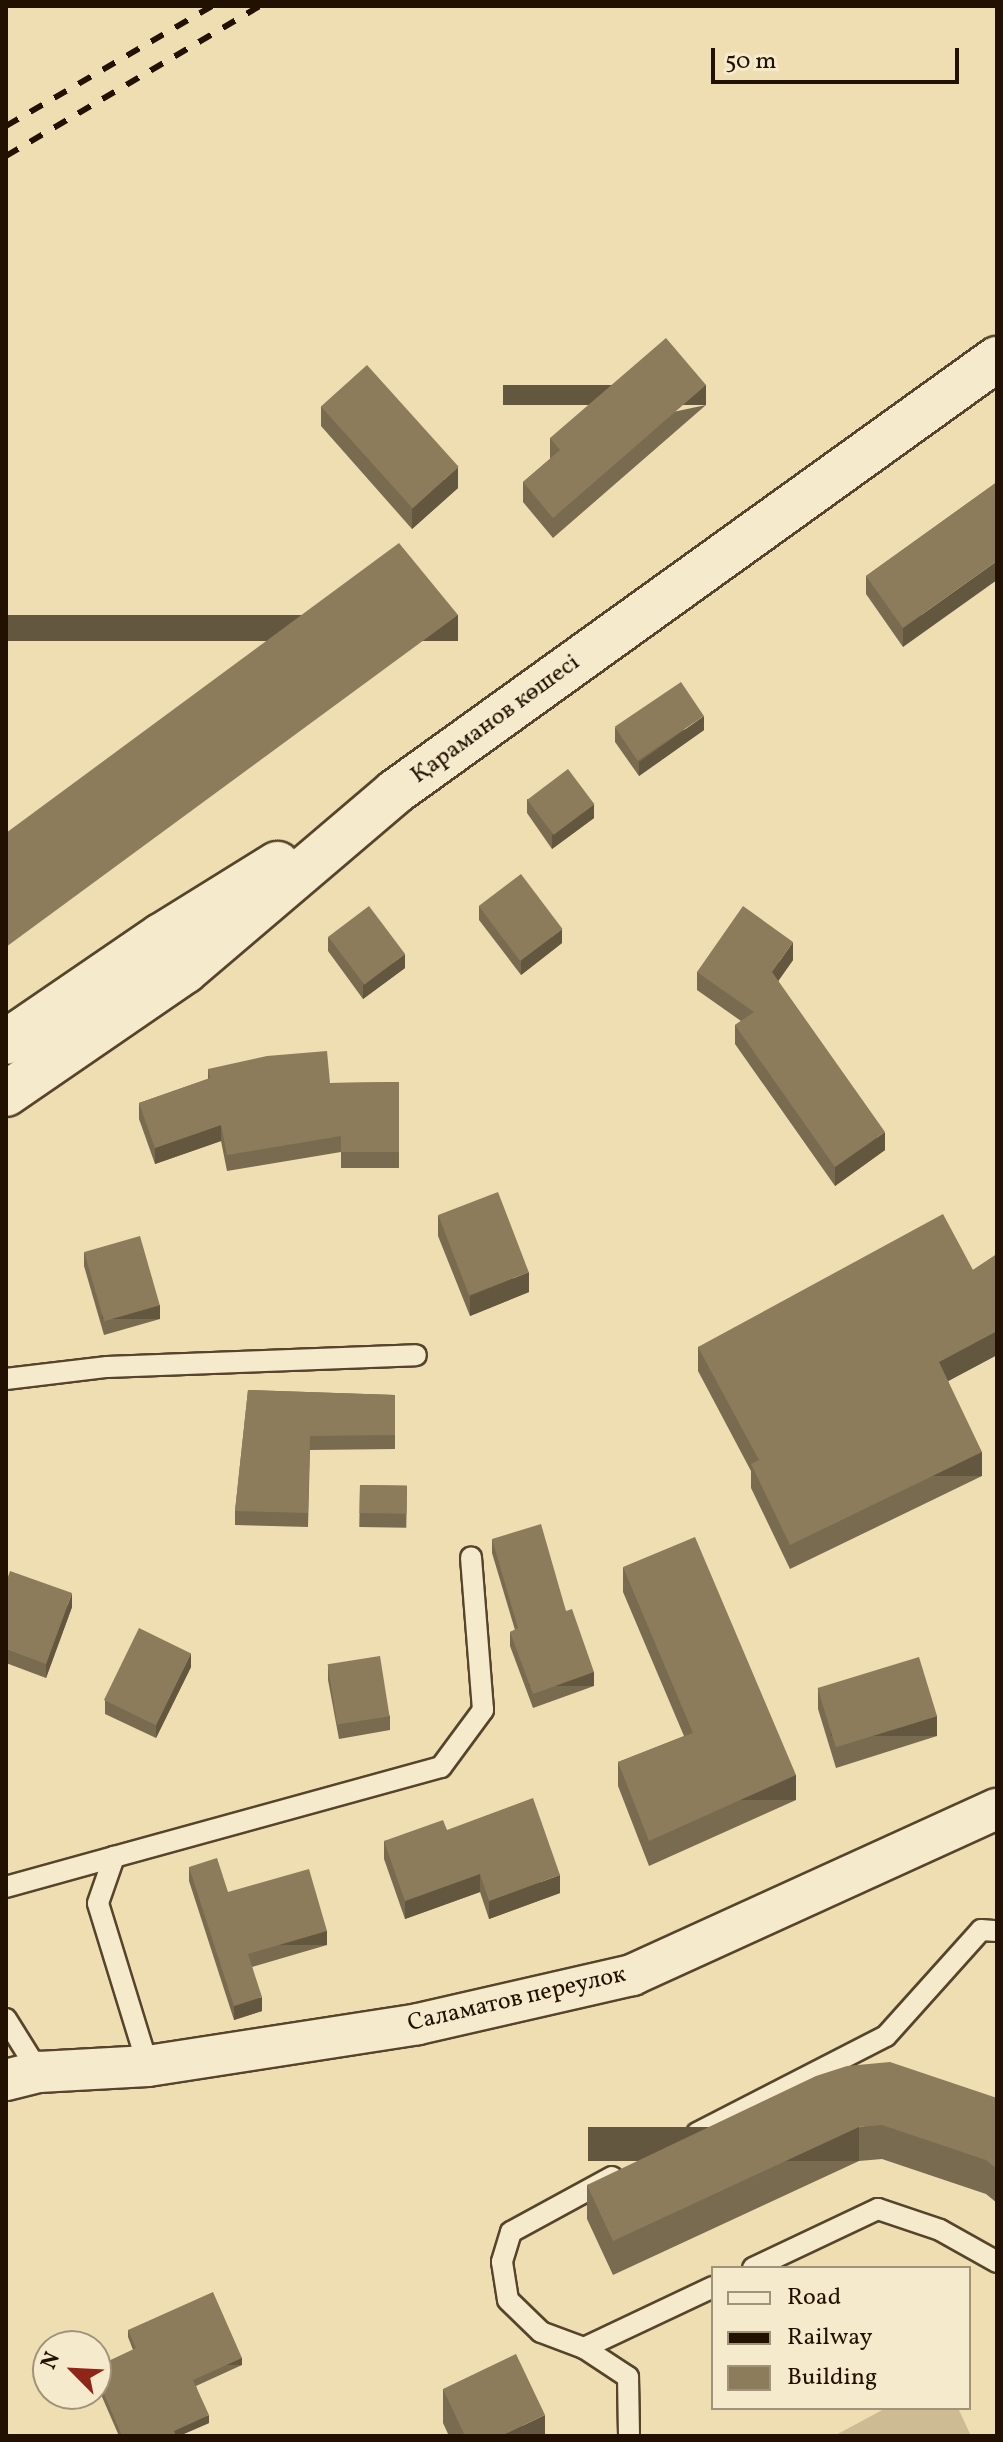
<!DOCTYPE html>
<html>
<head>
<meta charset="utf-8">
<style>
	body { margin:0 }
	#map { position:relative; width:1003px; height:2442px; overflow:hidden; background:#efdeb1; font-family:Vollkorn,serif }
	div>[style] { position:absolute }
	.green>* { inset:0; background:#ccbb93 }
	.roads { filter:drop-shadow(2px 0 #56442c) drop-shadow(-2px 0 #56442c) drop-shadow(0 2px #56442c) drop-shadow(0 -2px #56442c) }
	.service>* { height:20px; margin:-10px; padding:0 10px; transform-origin:10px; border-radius:10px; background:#f5eacc }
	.minor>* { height:40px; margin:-20px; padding:0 20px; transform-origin:20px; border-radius:20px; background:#f5eacc }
	.secondary>* { height:44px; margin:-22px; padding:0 22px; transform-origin:22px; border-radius:22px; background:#f5eacc }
	.rail>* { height:6px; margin-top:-3px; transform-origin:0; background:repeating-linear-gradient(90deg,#231100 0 14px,transparent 0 28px) }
	.wall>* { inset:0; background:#796b4f; transform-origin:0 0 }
	.shaded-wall>* { inset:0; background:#635740; transform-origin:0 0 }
	.building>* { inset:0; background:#8d7c5c; transform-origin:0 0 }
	span { translate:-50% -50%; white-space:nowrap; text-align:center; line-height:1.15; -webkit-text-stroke:6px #f5eacc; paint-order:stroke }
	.street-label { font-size:24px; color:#231100 }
	.frame { position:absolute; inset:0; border:8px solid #231100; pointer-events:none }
	.legend { position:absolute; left:711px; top:2266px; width:260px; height:144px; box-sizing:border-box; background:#f5eacc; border:2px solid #a1937a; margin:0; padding:10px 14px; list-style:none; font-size:24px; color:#231100 }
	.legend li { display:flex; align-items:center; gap:16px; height:40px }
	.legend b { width:40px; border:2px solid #a1937a }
	.north { position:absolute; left:32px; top:2330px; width:80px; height:80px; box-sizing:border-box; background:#f5eacc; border:2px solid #a1937a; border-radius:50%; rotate:294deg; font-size:22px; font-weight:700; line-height:32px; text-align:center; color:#231100 }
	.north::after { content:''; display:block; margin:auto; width:28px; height:36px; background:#8f2418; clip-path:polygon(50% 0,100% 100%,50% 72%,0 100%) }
	.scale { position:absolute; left:711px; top:48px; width:248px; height:36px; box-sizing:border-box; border:4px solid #231100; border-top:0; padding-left:10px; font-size:24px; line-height:28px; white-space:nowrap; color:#231100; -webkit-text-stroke:6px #f5eacc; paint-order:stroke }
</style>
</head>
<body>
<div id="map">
	<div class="green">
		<i style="clip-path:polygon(886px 2408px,958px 2408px,971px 2436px,834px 2436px)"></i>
	</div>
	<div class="roads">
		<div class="service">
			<i style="left:6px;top:1379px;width:102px;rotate:-6.8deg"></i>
			<i style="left:107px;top:1367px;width:309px;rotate:-2.2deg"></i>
			<i style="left:6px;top:1887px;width:112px;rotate:-15.5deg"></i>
			<i style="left:6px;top:2019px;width:62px;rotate:58.1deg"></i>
			<i style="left:148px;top:2066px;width:170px;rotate:-107.1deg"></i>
			<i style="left:98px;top:1903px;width:49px;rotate:-70.8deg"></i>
			<i style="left:114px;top:1857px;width:339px;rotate:-15.4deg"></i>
			<i style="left:441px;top:1767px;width:71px;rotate:-53.6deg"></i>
			<i style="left:483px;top:1710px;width:153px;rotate:-94.5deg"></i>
			<i style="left:697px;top:2133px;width:212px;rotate:-27.2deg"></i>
			<i style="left:886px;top:2036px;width:142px;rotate:-48.1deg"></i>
			<i style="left:981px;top:1930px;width:16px;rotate:4deg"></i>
			<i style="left:612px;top:2177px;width:115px;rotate:151.4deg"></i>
			<i style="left:511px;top:2232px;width:31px;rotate:107deg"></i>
			<i style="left:502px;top:2262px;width:38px;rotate:81deg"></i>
			<i style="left:508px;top:2300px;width:46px;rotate:44.1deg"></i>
			<i style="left:541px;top:2332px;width:46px;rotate:20.4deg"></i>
			<i style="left:584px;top:2348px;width:53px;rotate:33.4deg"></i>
			<i style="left:628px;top:2377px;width:59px;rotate:89deg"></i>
			<i style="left:753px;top:2268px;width:138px;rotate:-25.3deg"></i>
			<i style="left:878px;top:2209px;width:65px;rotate:18.7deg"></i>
			<i style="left:940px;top:2230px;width:65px;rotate:29.3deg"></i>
			<i style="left:584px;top:2348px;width:143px;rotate:-25.3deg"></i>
		</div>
		<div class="minor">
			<i style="left:6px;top:2080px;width:34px;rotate:-14deg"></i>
			<i style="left:39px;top:2072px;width:109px;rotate:-3.2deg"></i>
			<i style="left:148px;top:2066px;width:273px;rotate:-8.8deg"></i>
			<i style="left:418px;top:2024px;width:220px;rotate:-12.9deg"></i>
			<i style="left:632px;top:1975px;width:401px;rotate:-24.5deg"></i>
		</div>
		<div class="secondary">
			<i style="left:6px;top:1042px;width:188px;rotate:-34.4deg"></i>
			<i style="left:161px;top:936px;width:137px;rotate:-31.8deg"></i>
			<i style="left:6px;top:1094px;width:217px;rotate:-34.5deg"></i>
			<i style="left:185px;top:971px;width:276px;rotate:-40.4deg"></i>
			<i style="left:395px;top:792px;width:742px;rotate:-35.73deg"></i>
		</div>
	</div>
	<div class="rail">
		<i style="left:6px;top:126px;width:238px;rotate:-30.2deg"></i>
		<i style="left:6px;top:156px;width:295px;rotate:-30.6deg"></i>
	</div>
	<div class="wall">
		<i style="clip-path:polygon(706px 405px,553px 538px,523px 502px,523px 482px,550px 459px,550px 438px)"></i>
		<i style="clip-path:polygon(321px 406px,458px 488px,412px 529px,321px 426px)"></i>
		<i style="clip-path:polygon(997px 482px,903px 647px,866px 594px,866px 576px)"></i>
		<i style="clip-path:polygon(615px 728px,704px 730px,639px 776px,615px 742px)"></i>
		<i style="clip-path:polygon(527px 799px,594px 818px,552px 849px,527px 813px)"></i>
		<i style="clip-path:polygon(479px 906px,562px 943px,521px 975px,479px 920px)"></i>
		<i style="clip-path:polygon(328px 937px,405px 968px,363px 999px,328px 951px)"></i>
		<i style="clip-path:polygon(793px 960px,778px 981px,885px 1150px,835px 1186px,735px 1044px,735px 1025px,741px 1021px,697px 990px,697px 972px)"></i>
		<i style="clip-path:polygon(208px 1069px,330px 1083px,399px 1082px,399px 1168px,341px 1168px,341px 1152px,227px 1171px,221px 1141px,155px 1164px,139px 1119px,139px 1103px,208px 1079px)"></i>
		<i style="clip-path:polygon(438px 1215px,529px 1292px,470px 1316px,438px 1236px)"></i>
		<i style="clip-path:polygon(84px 1252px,160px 1319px,104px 1335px,84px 1266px)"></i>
		<i style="clip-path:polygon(997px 1254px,997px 1355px,948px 1381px,982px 1476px,790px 1569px,751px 1488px,751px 1471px,698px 1371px,698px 1347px,973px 1270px)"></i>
		<i style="clip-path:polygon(248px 1390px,395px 1395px,395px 1449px,310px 1450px,308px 1527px,235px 1525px,235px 1511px)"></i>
		<i style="left:360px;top:1485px;width:47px;height:42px;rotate:1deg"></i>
		<i style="clip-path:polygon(492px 1539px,566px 1611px,594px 1686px,533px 1708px,510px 1646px,510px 1632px,515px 1630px,492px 1553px)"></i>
		<i style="clip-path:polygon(623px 1567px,796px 1800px,649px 1866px,618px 1786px,618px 1762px,684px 1736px,623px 1592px)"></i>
		<i style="clip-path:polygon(6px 1583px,72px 1607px,46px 1678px,6px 1663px)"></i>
		<i style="clip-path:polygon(328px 1665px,390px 1716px,390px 1730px,339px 1739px,328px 1680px)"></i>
		<i style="clip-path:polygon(191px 1667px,156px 1738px,105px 1714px,105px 1700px)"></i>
		<i style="clip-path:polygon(818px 1688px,937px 1736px,836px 1768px,818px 1709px)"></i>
		<i style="clip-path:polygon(447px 1830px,560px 1893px,489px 1919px,480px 1892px,405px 1919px,384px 1859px,384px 1841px)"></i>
		<i style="clip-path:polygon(189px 1867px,228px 1892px,327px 1945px,252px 1967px,262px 2011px,234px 2020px,189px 1881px)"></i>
		<i style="clip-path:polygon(997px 2098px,997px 2203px,986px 2194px,882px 2159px,859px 2161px,613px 2275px,587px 2219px,587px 2185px)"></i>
		<i style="clip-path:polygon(128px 2330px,242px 2365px,196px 2386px,209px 2423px,179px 2436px,119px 2436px,96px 2383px,96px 2367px,133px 2350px,128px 2337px)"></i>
		<i style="clip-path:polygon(443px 2389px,545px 2436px,449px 2436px,443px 2423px)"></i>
	</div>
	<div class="shaded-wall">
		<i style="left:706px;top:385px;width:20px;height:203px;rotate:90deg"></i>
		<i style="clip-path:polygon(458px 467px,458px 488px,412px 529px,412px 509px)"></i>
		<i style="clip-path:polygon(997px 561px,997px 580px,903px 647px,903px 628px)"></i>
		<i style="left:458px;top:615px;width:26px;height:561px;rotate:90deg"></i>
		<i style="clip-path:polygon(704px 716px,704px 730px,639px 776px,639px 762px)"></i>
		<i style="clip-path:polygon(594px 804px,594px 818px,552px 849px,552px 835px)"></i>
		<i style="clip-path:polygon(562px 929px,562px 943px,521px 975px,521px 960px)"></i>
		<i style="clip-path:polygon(793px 942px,793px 960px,772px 990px,772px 972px)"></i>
		<i style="clip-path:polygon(405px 954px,405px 968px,363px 999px,363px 985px)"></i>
		<i style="clip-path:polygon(221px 1125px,221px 1141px,155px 1164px,155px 1148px)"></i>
		<i style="clip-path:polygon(885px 1132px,885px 1150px,835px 1186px,835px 1167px)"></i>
		<i style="clip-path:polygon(529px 1272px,529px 1292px,470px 1316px,470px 1296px)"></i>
		<i style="left:160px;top:1305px;width:14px;height:58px;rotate:90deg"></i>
		<i style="clip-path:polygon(997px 1331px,997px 1355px,939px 1386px,939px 1362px)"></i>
		<i style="left:982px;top:1452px;width:24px;height:213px;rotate:90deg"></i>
		<i style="clip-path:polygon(72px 1593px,72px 1607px,46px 1678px,46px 1664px)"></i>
		<i style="clip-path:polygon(191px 1653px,191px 1667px,156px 1738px,156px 1724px)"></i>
		<i style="left:594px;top:1672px;width:14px;height:65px;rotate:90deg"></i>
		<i style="left:937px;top:1716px;width:20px;height:106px;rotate:90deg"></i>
		<i style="left:796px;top:1775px;width:25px;height:161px;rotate:90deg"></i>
		<i style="clip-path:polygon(480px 1874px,480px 1892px,405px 1919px,405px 1901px)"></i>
		<i style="clip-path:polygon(560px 1875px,560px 1893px,489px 1919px,489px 1901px)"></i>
		<i style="left:327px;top:1931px;width:14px;height:82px;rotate:90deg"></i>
		<i style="clip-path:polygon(262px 1997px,262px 2011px,234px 2020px,234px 2006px)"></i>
		<i style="left:859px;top:2127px;width:34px;height:271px;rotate:90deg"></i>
		<i style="left:242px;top:2358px;width:7px;height:54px;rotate:90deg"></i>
		<i style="clip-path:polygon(209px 2415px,209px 2423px,179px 2436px,174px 2436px,174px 2431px)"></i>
		<i style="clip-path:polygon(545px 2415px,545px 2436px,501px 2436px)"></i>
	</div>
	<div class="building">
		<i style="clip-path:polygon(666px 338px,706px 385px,553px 518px,523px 482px,560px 450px,550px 438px)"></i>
		<i style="left:367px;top:365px;width:137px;height:62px;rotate:48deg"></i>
		<i style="clip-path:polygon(997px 482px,997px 561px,903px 628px,866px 576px)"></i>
		<i style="clip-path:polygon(399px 543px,458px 615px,6px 947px,6px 833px)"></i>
		<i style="left:681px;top:682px;width:41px;height:80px;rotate:56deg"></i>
		<i style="left:568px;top:769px;width:44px;height:51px;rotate:53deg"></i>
		<i style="left:521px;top:874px;width:69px;height:53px;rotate:53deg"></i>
		<i style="left:369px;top:906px;width:60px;height:51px;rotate:53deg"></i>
		<i style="clip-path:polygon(743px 906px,793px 942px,772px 972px,885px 1132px,835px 1167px,735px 1025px,754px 1012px,697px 972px)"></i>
		<i style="clip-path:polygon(327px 1051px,330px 1083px,399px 1082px,399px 1152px,341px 1152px,341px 1136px,227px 1155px,221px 1125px,155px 1148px,139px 1103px,210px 1078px,208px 1069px,267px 1056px)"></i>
		<i style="left:498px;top:1192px;width:86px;height:64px;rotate:69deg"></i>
		<i style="clip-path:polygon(943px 1214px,973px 1270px,997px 1254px,997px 1331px,939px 1362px,982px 1452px,790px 1545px,751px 1464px,759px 1460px,698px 1347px)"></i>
		<i style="left:140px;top:1236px;width:72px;height:58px;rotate:74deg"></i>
		<i style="clip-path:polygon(248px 1390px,395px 1395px,395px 1435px,310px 1436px,308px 1513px,235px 1511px)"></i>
		<i style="left:360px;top:1485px;width:47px;height:28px;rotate:1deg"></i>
		<i style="clip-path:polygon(541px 1524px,566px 1611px,572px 1609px,594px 1672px,533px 1694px,510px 1632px,518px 1628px,492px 1539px)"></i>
		<i style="clip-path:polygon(695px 1537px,796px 1775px,649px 1841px,618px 1762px,693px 1733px,623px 1567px)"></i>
		<i style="clip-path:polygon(10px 1571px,72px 1593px,46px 1664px,6px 1649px,6px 1583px)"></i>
		<i style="left:139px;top:1628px;width:58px;height:80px;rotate:26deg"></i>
		<i style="left:380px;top:1656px;width:61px;height:53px;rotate:81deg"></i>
		<i style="left:919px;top:1657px;width:62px;height:106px;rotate:73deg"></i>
		<i style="clip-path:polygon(533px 1798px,560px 1875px,489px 1901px,480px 1874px,405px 1901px,384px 1841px,443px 1820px,447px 1830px)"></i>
		<i style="clip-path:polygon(217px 1858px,228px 1892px,309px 1869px,327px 1931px,248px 1954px,262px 1997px,234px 2006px,189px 1867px)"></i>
		<i style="clip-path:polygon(890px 2062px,997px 2098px,997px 2169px,986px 2160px,882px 2125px,859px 2127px,613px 2241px,587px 2185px,816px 2076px,847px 2066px)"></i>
		<i style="clip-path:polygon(213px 2292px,242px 2358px,193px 2380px,209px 2415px,174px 2431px,176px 2436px,122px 2436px,96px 2375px,96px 2367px,136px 2348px,128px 2330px)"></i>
		<i style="clip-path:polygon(516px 2354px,545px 2415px,501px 2436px,465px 2436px,443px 2389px)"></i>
	</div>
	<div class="street-label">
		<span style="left:496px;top:720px;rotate:-36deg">Қараманов көшесі</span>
		<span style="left:517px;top:2000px;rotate:-13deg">Саламатов переулок</span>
	</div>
	<div class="frame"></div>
	<ul class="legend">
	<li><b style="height:10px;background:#f5eacc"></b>Road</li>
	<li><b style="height:10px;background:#231100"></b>Railway</li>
	<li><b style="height:22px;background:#8d7c5c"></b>Building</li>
	</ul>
	<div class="north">N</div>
	<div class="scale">50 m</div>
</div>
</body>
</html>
